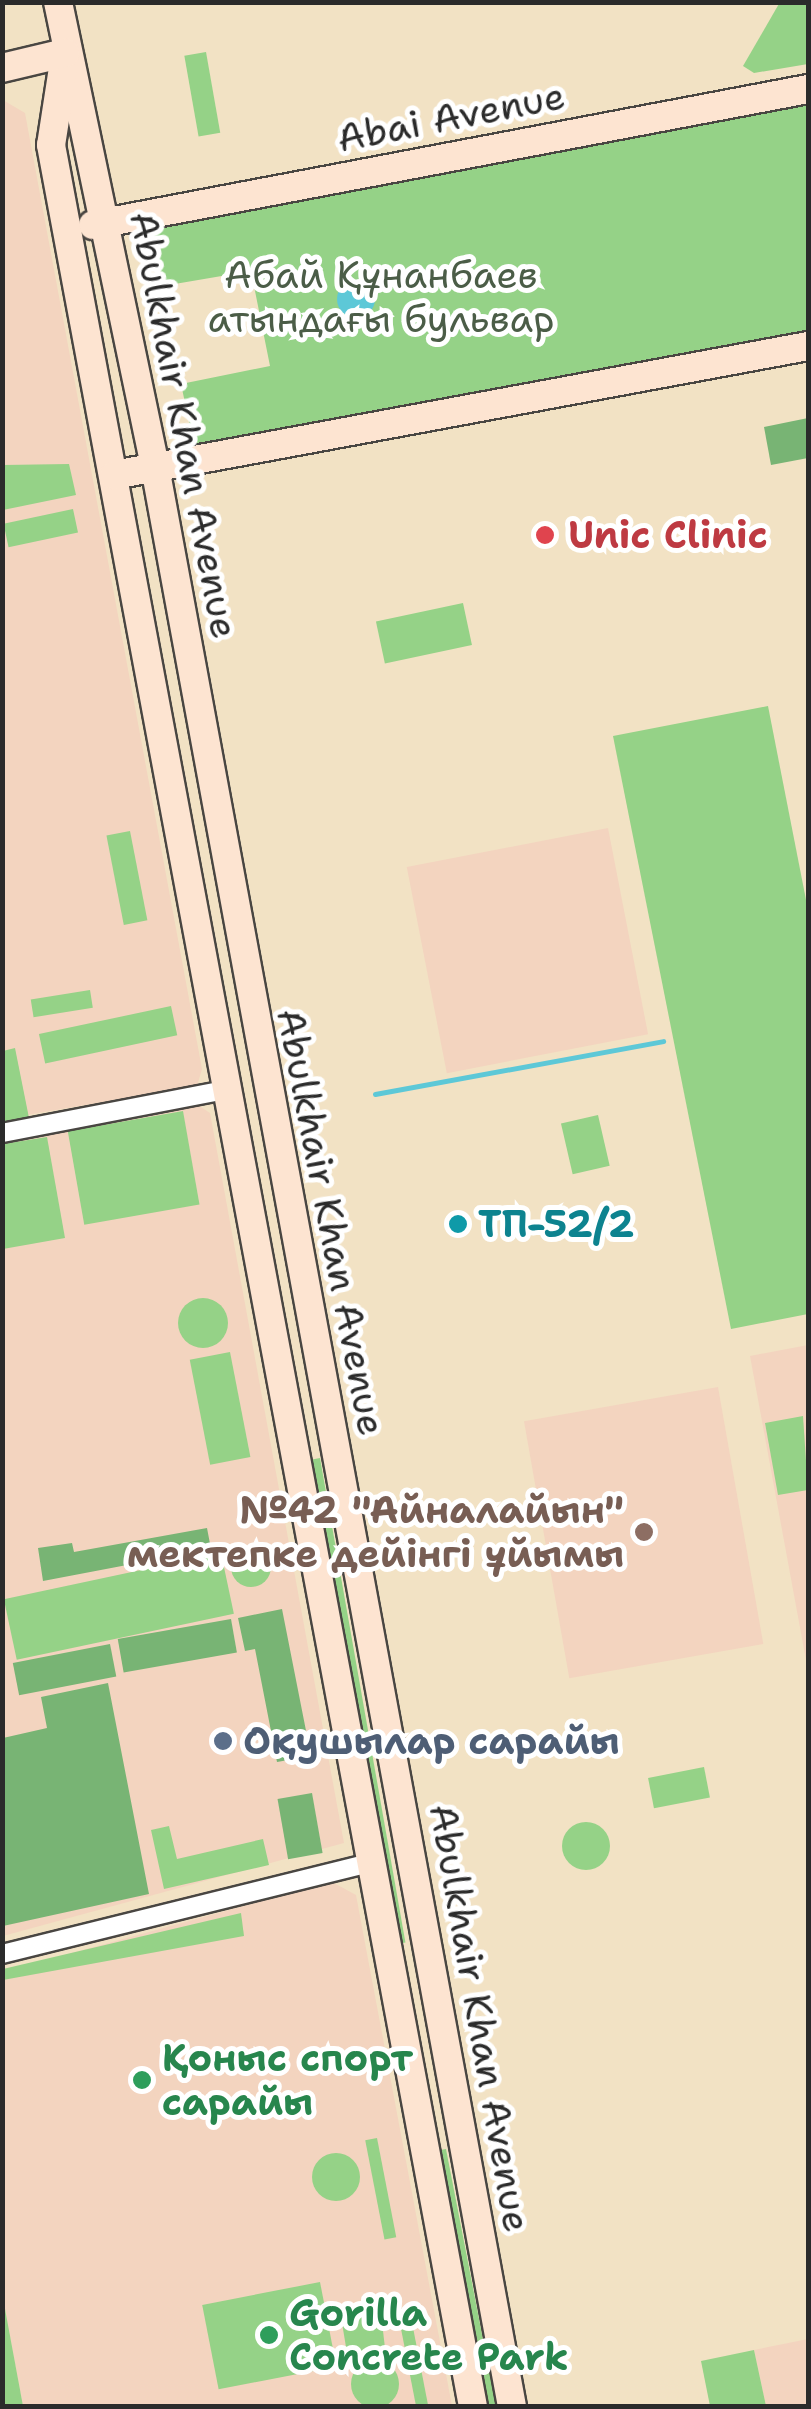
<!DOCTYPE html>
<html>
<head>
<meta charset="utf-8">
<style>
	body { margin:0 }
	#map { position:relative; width:811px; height:2409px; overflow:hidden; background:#f2e2c4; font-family:"Shantell Sans",sans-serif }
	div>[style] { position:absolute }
	.built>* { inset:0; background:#f3d4bf; transform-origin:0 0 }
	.green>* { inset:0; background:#95d287; transform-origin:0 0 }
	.round { border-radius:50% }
	.forest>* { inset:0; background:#78b474; transform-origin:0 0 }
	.water>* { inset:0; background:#5dc8d7 }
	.stream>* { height:5px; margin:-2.5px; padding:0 2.5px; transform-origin:2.5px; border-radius:2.5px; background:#5dc8d7 }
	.roads { filter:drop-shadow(2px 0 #494642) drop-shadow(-2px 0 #494642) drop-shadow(0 2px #494642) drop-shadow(0 -2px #494642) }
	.street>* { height:18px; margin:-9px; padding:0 9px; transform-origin:9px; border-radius:9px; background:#fff }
	.secondary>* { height:28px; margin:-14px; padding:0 14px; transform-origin:14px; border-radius:14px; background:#fde4d1 }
	.dots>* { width:28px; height:28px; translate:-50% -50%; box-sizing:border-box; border:5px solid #fff; border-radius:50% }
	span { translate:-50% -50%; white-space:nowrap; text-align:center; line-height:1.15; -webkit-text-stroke:10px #fff; paint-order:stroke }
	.street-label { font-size:38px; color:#2b2b2b }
	.park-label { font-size:38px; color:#4b5d47 }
	.health-label { font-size:38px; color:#be3a42; font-weight:700 }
	.left { translate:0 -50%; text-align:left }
	.culture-label { font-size:38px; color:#0d838f; font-weight:700 }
	.education-label { font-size:38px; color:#785e54; font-weight:700 }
	.right { translate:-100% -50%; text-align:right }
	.service-label { font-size:38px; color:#4e5e75; font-weight:700 }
	.leisure-label { font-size:38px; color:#27864d; font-weight:700 }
	.frame { position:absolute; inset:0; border:5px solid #2b2b2b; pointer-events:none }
</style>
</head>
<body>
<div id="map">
	<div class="built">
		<i style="clip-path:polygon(3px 100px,25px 113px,202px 1069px,197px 1086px,3px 1119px)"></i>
		<i style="left:608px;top:828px;width:210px;height:205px;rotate:79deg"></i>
		<i style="clip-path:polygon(198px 1105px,210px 1113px,344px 1843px,3px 1936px,3px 1142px)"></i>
		<i style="clip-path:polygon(808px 1345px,808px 1671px,750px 1356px)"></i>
		<i style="left:718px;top:1387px;width:261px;height:197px;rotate:80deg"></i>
		<i style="clip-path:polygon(332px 1882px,356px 1895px,452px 2406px,23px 2406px,3px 2298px,2px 1972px)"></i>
		<i style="clip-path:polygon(808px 2339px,808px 2406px,766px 2406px,754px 2350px)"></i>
	</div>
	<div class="green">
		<i style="clip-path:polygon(780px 2px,808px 3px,808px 64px,754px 73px,743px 66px)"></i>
		<i style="left:206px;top:52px;width:82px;height:22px;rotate:80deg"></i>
		<i style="clip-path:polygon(808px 105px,808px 332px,194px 445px,181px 384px,270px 366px,251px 271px,163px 286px,151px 225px)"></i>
		<i style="clip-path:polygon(69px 464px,76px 495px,3px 510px,3px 465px)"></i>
		<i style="left:73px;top:509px;width:24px;height:71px;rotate:78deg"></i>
		<i style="left:463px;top:603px;width:43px;height:89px;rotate:78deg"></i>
		<i style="clip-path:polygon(768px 706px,808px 910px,808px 1314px,731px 1329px,613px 736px)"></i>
		<i style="left:130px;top:831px;width:91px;height:24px;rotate:79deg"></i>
		<i style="left:90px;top:990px;width:18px;height:60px;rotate:81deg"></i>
		<i style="left:171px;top:1006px;width:30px;height:135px;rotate:78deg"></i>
		<i style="clip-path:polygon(15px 1048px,29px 1118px,3px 1123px,3px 1051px)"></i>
		<i style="left:183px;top:1111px;width:95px;height:117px;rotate:80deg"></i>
		<i style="left:598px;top:1115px;width:52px;height:38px;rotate:77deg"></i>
		<i style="clip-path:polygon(47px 1137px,65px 1238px,3px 1249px,3px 1144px)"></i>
		<i class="round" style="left:178px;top:1298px;width:50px;height:50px"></i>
		<i style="left:230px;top:1352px;width:107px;height:41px;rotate:79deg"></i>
		<i style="clip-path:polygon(803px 1416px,808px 1490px,778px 1495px,765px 1423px)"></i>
		<i style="left:320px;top:1458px;width:492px;height:8px;rotate:80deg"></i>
		<i class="round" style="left:231px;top:1547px;width:40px;height:40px"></i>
		<i style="left:221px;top:1553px;width:62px;height:222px;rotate:78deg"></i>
		<i style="left:704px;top:1767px;width:31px;height:57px;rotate:79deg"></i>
		<i class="round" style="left:562px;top:1822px;width:48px;height:48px"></i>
		<i style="clip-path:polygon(169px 1826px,177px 1859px,263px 1839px,269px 1865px,164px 1889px,151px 1830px)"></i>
		<i style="clip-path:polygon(241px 1913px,244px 1936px,3px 1980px,3px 1969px)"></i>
		<i style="left:377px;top:2138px;width:101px;height:12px;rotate:79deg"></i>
		<i style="left:446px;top:2149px;width:262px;height:7px;rotate:79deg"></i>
		<i class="round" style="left:312px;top:2153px;width:48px;height:48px"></i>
		<i style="left:320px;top:2282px;width:86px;height:120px;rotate:79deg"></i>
		<i style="clip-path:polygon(2px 2298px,3px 2298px,23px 2406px,3px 2406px)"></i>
		<i style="left:409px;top:2307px;width:101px;height:12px;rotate:79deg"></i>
		<i style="clip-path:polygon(340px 2311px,381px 2314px,385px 2348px,347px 2353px)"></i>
		<i style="clip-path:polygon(754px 2350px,766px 2406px,710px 2406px,701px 2361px)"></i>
		<i class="round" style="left:351px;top:2360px;width:48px;height:48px"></i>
	</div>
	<div class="forest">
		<i style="clip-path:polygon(808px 418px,808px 458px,771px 465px,764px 427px)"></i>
		<i style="clip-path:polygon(207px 1528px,211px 1549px,43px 1581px,38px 1548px,72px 1543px,74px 1552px)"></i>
		<i style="clip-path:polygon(282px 1609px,311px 1756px,277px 1762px,255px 1649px,245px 1651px,238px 1618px)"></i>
		<i style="left:231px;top:1619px;width:34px;height:115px;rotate:80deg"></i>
		<i style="left:110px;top:1644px;width:33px;height:99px;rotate:79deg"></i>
		<i style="clip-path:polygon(108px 1683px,149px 1894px,3px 1926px,3px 1738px,47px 1728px,41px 1697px)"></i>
		<i style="left:312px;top:1793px;width:61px;height:35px;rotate:80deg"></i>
	</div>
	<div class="water">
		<i class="round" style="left:337px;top:280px;width:38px;height:38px"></i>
	</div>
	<div class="stream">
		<i style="left:375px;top:1094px;width:293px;rotate:-10.4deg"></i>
	</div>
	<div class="roads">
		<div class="street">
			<i style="left:2px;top:1133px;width:228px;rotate:-10.9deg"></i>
			<i style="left:2px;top:1954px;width:380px;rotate:-13.9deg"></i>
		</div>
		<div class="secondary">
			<i style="left:58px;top:2px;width:475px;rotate:78.2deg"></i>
			<i style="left:155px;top:467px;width:1972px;rotate:79.57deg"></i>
			<i style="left:65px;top:55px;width:91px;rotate:98.8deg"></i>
			<i style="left:51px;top:145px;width:2300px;rotate:79.43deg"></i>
			<i style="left:2px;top:68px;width:65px;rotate:-13.4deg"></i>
			<i style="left:93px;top:225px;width:728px;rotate:-10.77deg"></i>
			<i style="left:114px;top:475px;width:706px;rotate:-10.53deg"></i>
		</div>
	</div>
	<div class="dots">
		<i style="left:545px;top:535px;background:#e0444e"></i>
		<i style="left:458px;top:1224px;background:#0f9aa8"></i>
		<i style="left:644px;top:1532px;background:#8d6e63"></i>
		<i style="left:223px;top:1741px;background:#5c6f8a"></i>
		<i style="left:142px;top:2080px;background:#2e9e5b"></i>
		<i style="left:269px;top:2335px;background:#2e9e5b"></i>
	</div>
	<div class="street-label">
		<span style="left:451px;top:117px;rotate:-11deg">Abai Avenue</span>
		<span style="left:184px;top:425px;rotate:79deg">Abulkhair Khan Avenue</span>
		<span style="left:331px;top:1222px;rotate:79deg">Abulkhair Khan Avenue</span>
		<span style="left:480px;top:2018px;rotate:80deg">Abulkhair Khan Avenue</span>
	</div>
	<div class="park-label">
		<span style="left:381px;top:297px">Абай Құнанбаев<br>атындағы бульвар</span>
	</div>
	<div class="health-label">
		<span class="left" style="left:568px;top:535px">Unic Clinic</span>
	</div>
	<div class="culture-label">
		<span class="left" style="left:478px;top:1224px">ТП-52/2</span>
	</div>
	<div class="education-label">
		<span class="right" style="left:624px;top:1532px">№42 "Айналайын"<br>мектепке дейінгі ұйымы</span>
	</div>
	<div class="service-label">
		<span class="left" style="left:243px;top:1741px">Оқушылар сарайы</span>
	</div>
	<div class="leisure-label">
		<span class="left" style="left:162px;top:2080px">Қоныс спорт<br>сарайы</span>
		<span class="left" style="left:289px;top:2335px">Gorilla<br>Concrete Park</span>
	</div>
	<div class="frame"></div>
</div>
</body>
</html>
